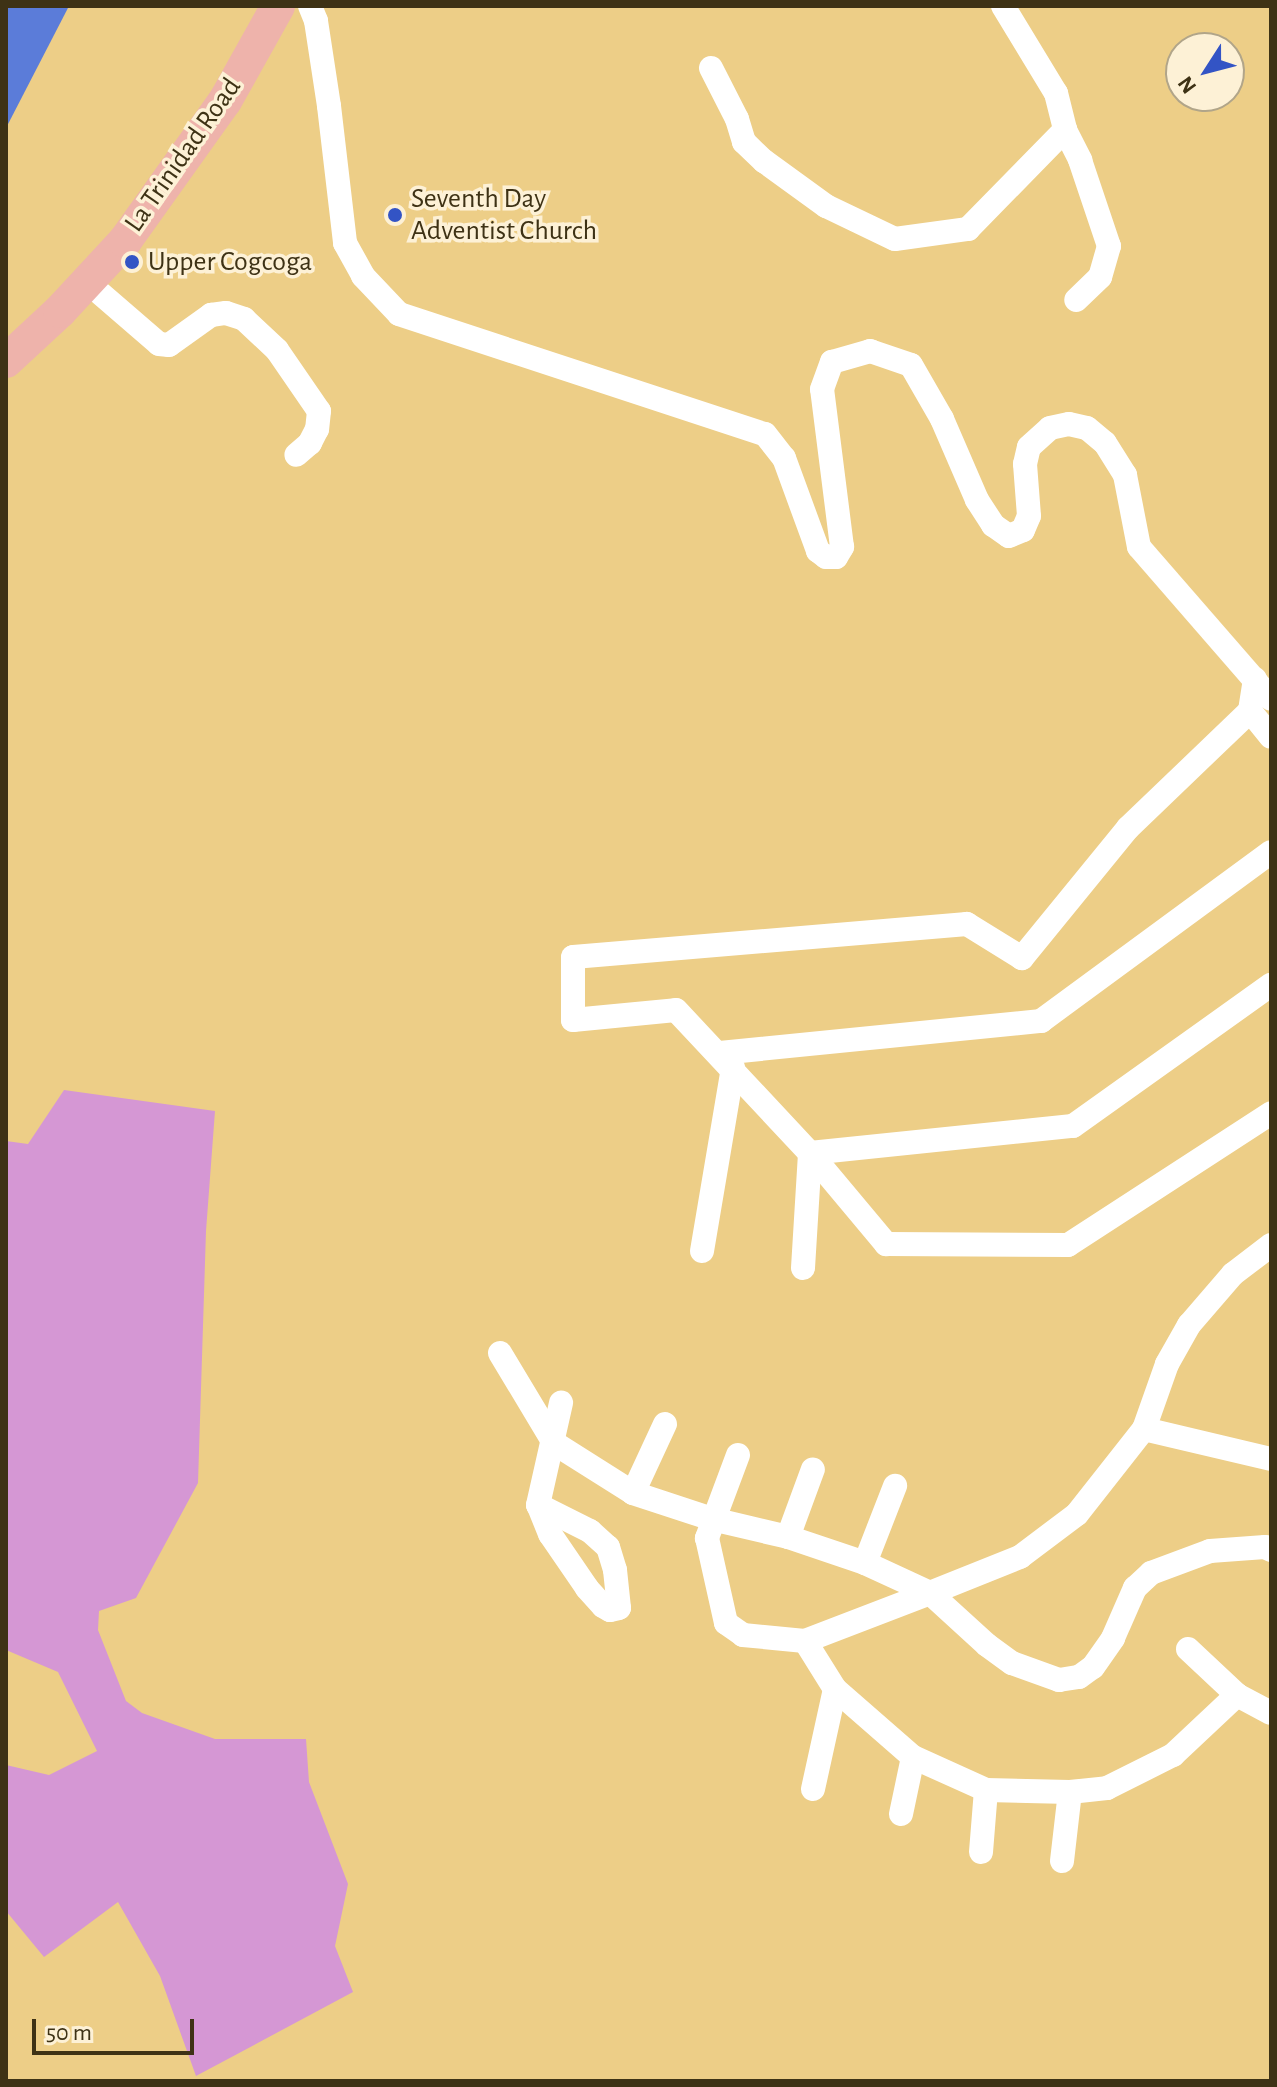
<!DOCTYPE html>
<html>
<head>
<meta charset="utf-8">
<style>
	body { margin:0 }
	#map { position:relative; width:1277px; height:2087px; overflow:hidden; background:#edce87; font-family:"Alegreya Sans",sans-serif }
	div>[style] { position:absolute }
	.green>* { inset:0; background:#d597d4 }
	.water>* { inset:0; background:#5b7cd9 }
	.minor>* { height:24px; margin:-12px; padding:0 12px; transform-origin:12px; border-radius:12px; background:#fff }
	.highway>* { height:34px; margin:-17px; padding:0 17px; transform-origin:17px; border-radius:17px; background:#eeb3ab }
	.dots>* { width:22px; height:22px; translate:-50% -50%; box-sizing:border-box; border:4px solid #fdf1d6; border-radius:50% }
	span { translate:-50% -50%; white-space:nowrap; text-align:center; line-height:1.15; -webkit-text-stroke:7px #fdf1d6; paint-order:stroke }
	.street-label { font-size:28px; color:#3e3215 }
	.poi-label { font-size:28px; color:#3e3215 }
	.left { translate:0 -50%; text-align:left }
	.frame { position:absolute; inset:0; border:8px solid #3e3215; pointer-events:none }
	.north { position:absolute; left:1165px; top:32px; width:80px; height:80px; box-sizing:border-box; background:#fdf1d6; border:2px solid #b1a589; border-radius:50%; rotate:234deg; font-size:22px; font-weight:700; line-height:32px; text-align:center; color:#3e3215 }
	.north::after { content:''; display:block; margin:auto; width:28px; height:36px; background:#3354c5; clip-path:polygon(50% 0,100% 100%,50% 72%,0 100%) }
	.scale { position:absolute; left:32px; top:2019px; width:162px; height:36px; box-sizing:border-box; border:4px solid #3e3215; border-top:0; padding-left:10px; font-size:24px; line-height:28px; white-space:nowrap; color:#3e3215; -webkit-text-stroke:6px #fdf1d6; paint-order:stroke }
</style>
</head>
<body>
<div id="map">
	<div class="green">
		<i style="clip-path:polygon(64px 1090px,215px 1111px,206px 1231px,198px 1483px,136px 1598px,99px 1611px,98px 1630px,126px 1701px,142px 1713px,215px 1739px,306px 1739px,309px 1782px,348px 1884px,335px 1946px,353px 1992px,196px 2076px,160px 1976px,118px 1902px,44px 1957px,6px 1911px,6px 1765px,49px 1775px,97px 1751px,58px 1672px,6px 1650px,6px 1141px,28px 1144px)"></i>
	</div>
	<div class="water">
		<i style="clip-path:polygon(6px 6px,69px 6px,6px 128px)"></i>
	</div>
	<div class="minor">
		<i style="left:310px;top:6px;width:16px;rotate:68deg"></i>
		<i style="left:316px;top:21px;width:86px;rotate:81.3deg"></i>
		<i style="left:329px;top:106px;width:138px;rotate:83.3deg"></i>
		<i style="left:345px;top:243px;width:38px;rotate:61deg"></i>
		<i style="left:363px;top:276px;width:52px;rotate:46.5deg"></i>
		<i style="left:399px;top:314px;width:385px;rotate:18.2deg"></i>
		<i style="left:765px;top:434px;width:31px;rotate:52deg"></i>
		<i style="left:784px;top:458px;width:99px;rotate:69.9deg"></i>
		<i style="left:818px;top:551px;width:10px;rotate:37deg"></i>
		<i style="left:826px;top:557px;width:10px"></i>
		<i style="left:836px;top:557px;width:12px;rotate:-59deg"></i>
		<i style="left:842px;top:547px;width:159px;rotate:-97.2deg"></i>
		<i style="left:822px;top:389px;width:29px;rotate:-70deg"></i>
		<i style="left:832px;top:362px;width:40px;rotate:-16deg"></i>
		<i style="left:870px;top:351px;width:43px;rotate:18.9deg"></i>
		<i style="left:911px;top:365px;width:62px;rotate:60.1deg"></i>
		<i style="left:942px;top:419px;width:88px;rotate:66.6deg"></i>
		<i style="left:977px;top:500px;width:30px;rotate:57deg"></i>
		<i style="left:993px;top:525px;width:19px;rotate:35deg"></i>
		<i style="left:1009px;top:536px;width:15px;rotate:-23deg"></i>
		<i style="left:1023px;top:530px;width:15px;rotate:-67deg"></i>
		<i style="left:1029px;top:516px;width:52px;rotate:-94.4deg"></i>
		<i style="left:1025px;top:464px;width:17px;rotate:-77deg"></i>
		<i style="left:1029px;top:447px;width:28px;rotate:-42deg"></i>
		<i style="left:1050px;top:428px;width:19px;rotate:-12deg"></i>
		<i style="left:1069px;top:424px;width:18px;rotate:13deg"></i>
		<i style="left:1087px;top:428px;width:23px;rotate:40deg"></i>
		<i style="left:1105px;top:443px;width:38px;rotate:58deg"></i>
		<i style="left:1125px;top:475px;width:73px;rotate:79deg"></i>
		<i style="left:1139px;top:547px;width:201px;rotate:49deg"></i>
		<i style="left:1003px;top:6px;width:102px;rotate:58.7deg"></i>
		<i style="left:1056px;top:93px;width:38px;rotate:76deg"></i>
		<i style="left:1065px;top:130px;width:34px;rotate:63deg"></i>
		<i style="left:1080px;top:160px;width:91px;rotate:71.4deg"></i>
		<i style="left:1109px;top:246px;width:32px;rotate:106deg"></i>
		<i style="left:1100px;top:277px;width:33px;rotate:136deg"></i>
		<i style="left:711px;top:68px;width:57px;rotate:63deg"></i>
		<i style="left:737px;top:119px;width:24px;rotate:73deg"></i>
		<i style="left:744px;top:142px;width:28px;rotate:44deg"></i>
		<i style="left:764px;top:161px;width:77px;rotate:36deg"></i>
		<i style="left:826px;top:206px;width:76px;rotate:25.6deg"></i>
		<i style="left:895px;top:239px;width:74px;rotate:-7.8deg"></i>
		<i style="left:968px;top:229px;width:139px;rotate:-45.6deg"></i>
		<i style="left:86px;top:281px;width:96px;rotate:40.8deg"></i>
		<i style="left:159px;top:344px;width:10px;rotate:6deg"></i>
		<i style="left:169px;top:345px;width:52px;rotate:-35.5deg"></i>
		<i style="left:211px;top:315px;width:15px;rotate:-8deg"></i>
		<i style="left:226px;top:313px;width:19px;rotate:18deg"></i>
		<i style="left:244px;top:319px;width:45px;rotate:43.2deg"></i>
		<i style="left:277px;top:350px;width:74px;rotate:55.5deg"></i>
		<i style="left:319px;top:411px;width:18px;rotate:96deg"></i>
		<i style="left:317px;top:429px;width:16px;rotate:117deg"></i>
		<i style="left:310px;top:443px;width:18px;rotate:139deg"></i>
		<i style="left:1255px;top:679px;width:32px;rotate:99deg"></i>
		<i style="left:1250px;top:711px;width:169px;rotate:136.2deg"></i>
		<i style="left:1128px;top:828px;width:168px;rotate:129.2deg"></i>
		<i style="left:1022px;top:958px;width:65px;rotate:-148.3deg"></i>
		<i style="left:967px;top:924px;width:395px;rotate:175.2deg"></i>
		<i style="left:573px;top:957px;width:63px;rotate:90deg"></i>
		<i style="left:573px;top:1020px;width:103px;rotate:-5.5deg"></i>
		<i style="left:676px;top:1010px;width:196px;rotate:46.9deg"></i>
		<i style="left:810px;top:1153px;width:119px;rotate:50.1deg"></i>
		<i style="left:886px;top:1244px;width:182px;rotate:0.3deg"></i>
		<i style="left:1068px;top:1245px;width:242px;rotate:-33deg"></i>
		<i style="left:1250px;top:711px;width:33px;rotate:51deg"></i>
		<i style="left:720px;top:1053px;width:323px;rotate:-5.7deg"></i>
		<i style="left:1041px;top:1021px;width:285px;rotate:-36.3deg"></i>
		<i style="left:702px;top:1251px;width:186px;rotate:-80.4deg"></i>
		<i style="left:803px;top:1268px;width:115px;rotate:-86.5deg"></i>
		<i style="left:810px;top:1153px;width:264px;rotate:-5.9deg"></i>
		<i style="left:1073px;top:1126px;width:243px;rotate:-35.5deg"></i>
		<i style="left:500px;top:1353px;width:105px;rotate:59deg"></i>
		<i style="left:554px;top:1443px;width:93px;rotate:32.3deg"></i>
		<i style="left:633px;top:1493px;width:83px;rotate:18.2deg"></i>
		<i style="left:712px;top:1519px;width:78px;rotate:13.3deg"></i>
		<i style="left:788px;top:1537px;width:81px;rotate:18.7deg"></i>
		<i style="left:865px;top:1563px;width:72px;rotate:24.8deg"></i>
		<i style="left:930px;top:1593px;width:97px;rotate:-21.8deg"></i>
		<i style="left:1020px;top:1557px;width:71px;rotate:-37deg"></i>
		<i style="left:1077px;top:1514px;width:108px;rotate:-51.8deg"></i>
		<i style="left:1144px;top:1429px;width:69px;rotate:-70.5deg"></i>
		<i style="left:1167px;top:1364px;width:45px;rotate:-60.6deg"></i>
		<i style="left:1189px;top:1325px;width:67px;rotate:-49.2deg"></i>
		<i style="left:1233px;top:1274px;width:48px;rotate:-37.3deg"></i>
		<i style="left:1144px;top:1429px;width:130px;rotate:13.3deg"></i>
		<i style="left:738px;top:1455px;width:89px;rotate:110.5deg"></i>
		<i style="left:707px;top:1538px;width:87px;rotate:77.4deg"></i>
		<i style="left:726px;top:1623px;width:21px;rotate:35deg"></i>
		<i style="left:743px;top:1635px;width:62px;rotate:5.5deg"></i>
		<i style="left:805px;top:1641px;width:134px;rotate:-21deg"></i>
		<i style="left:930px;top:1593px;width:77px;rotate:42.4deg"></i>
		<i style="left:987px;top:1645px;width:31px;rotate:36deg"></i>
		<i style="left:1012px;top:1663px;width:50px;rotate:19.9deg"></i>
		<i style="left:1059px;top:1680px;width:20px;rotate:-9deg"></i>
		<i style="left:1079px;top:1677px;width:17px;rotate:-36deg"></i>
		<i style="left:1093px;top:1667px;width:35px;rotate:-55deg"></i>
		<i style="left:1113px;top:1638px;width:55px;rotate:-66.3deg"></i>
		<i style="left:1135px;top:1588px;width:22px;rotate:-43deg"></i>
		<i style="left:1151px;top:1573px;width:63px;rotate:-20.4deg"></i>
		<i style="left:1210px;top:1551px;width:55px;rotate:-4.2deg"></i>
		<i style="left:1265px;top:1547px;width:7px;rotate:27deg"></i>
		<i style="left:633px;top:1493px;width:76px;rotate:-65.1deg"></i>
		<i style="left:538px;top:1505px;width:58px;rotate:26.6deg"></i>
		<i style="left:590px;top:1531px;width:24px;rotate:42deg"></i>
		<i style="left:608px;top:1547px;width:24px;rotate:73deg"></i>
		<i style="left:615px;top:1570px;width:38px;rotate:84deg"></i>
		<i style="left:619px;top:1608px;width:9px;rotate:167deg"></i>
		<i style="left:610px;top:1610px;width:8px;rotate:-150deg"></i>
		<i style="left:603px;top:1606px;width:24px;rotate:-132deg"></i>
		<i style="left:587px;top:1588px;width:65px;rotate:-124.4deg"></i>
		<i style="left:550px;top:1534px;width:31px;rotate:-112deg"></i>
		<i style="left:538px;top:1505px;width:105px;rotate:-77.3deg"></i>
		<i style="left:788px;top:1537px;width:72px;rotate:-69.8deg"></i>
		<i style="left:865px;top:1563px;width:83px;rotate:-68.7deg"></i>
		<i style="left:805px;top:1641px;width:57px;rotate:58deg"></i>
		<i style="left:835px;top:1689px;width:103px;rotate:41.1deg"></i>
		<i style="left:913px;top:1757px;width:80px;rotate:24.3deg"></i>
		<i style="left:986px;top:1790px;width:84px;rotate:1.4deg"></i>
		<i style="left:1070px;top:1792px;width:37px;rotate:-6deg"></i>
		<i style="left:1107px;top:1788px;width:74px;rotate:-26.6deg"></i>
		<i style="left:1173px;top:1755px;width:88px;rotate:-43.2deg"></i>
		<i style="left:1188px;top:1649px;width:67px;rotate:43.2deg"></i>
		<i style="left:1237px;top:1695px;width:38px;rotate:28deg"></i>
		<i style="left:813px;top:1789px;width:102px;rotate:-77.6deg"></i>
		<i style="left:901px;top:1814px;width:58px;rotate:-78.1deg"></i>
		<i style="left:981px;top:1852px;width:62px;rotate:-85.4deg"></i>
		<i style="left:1062px;top:1861px;width:69px;rotate:-83.4deg"></i>
	</div>
	<div class="highway">
		<i style="left:6px;top:361px;width:74px;rotate:-42.8deg"></i>
		<i style="left:60px;top:311px;width:96px;rotate:-47.1deg"></i>
		<i style="left:125px;top:241px;width:172px;rotate:-54.5deg"></i>
		<i style="left:225px;top:101px;width:109px;rotate:-60.8deg"></i>
	</div>
	<div class="dots">
		<i style="left:395px;top:215px;background:#3354c5"></i>
		<i style="left:132px;top:262px;background:#3354c5"></i>
	</div>
	<div class="street-label">
		<span style="left:183px;top:155px;rotate:-55deg">La Trinidad Road</span>
	</div>
	<div class="poi-label">
		<span class="left" style="left:411px;top:215px">Seventh Day<br>Adventist Church</span>
		<span class="left" style="left:148px;top:262px">Upper Cogcoga</span>
	</div>
	<div class="frame"></div>
	<div class="north">N</div>
	<div class="scale">50 m</div>
</div>
</body>
</html>
